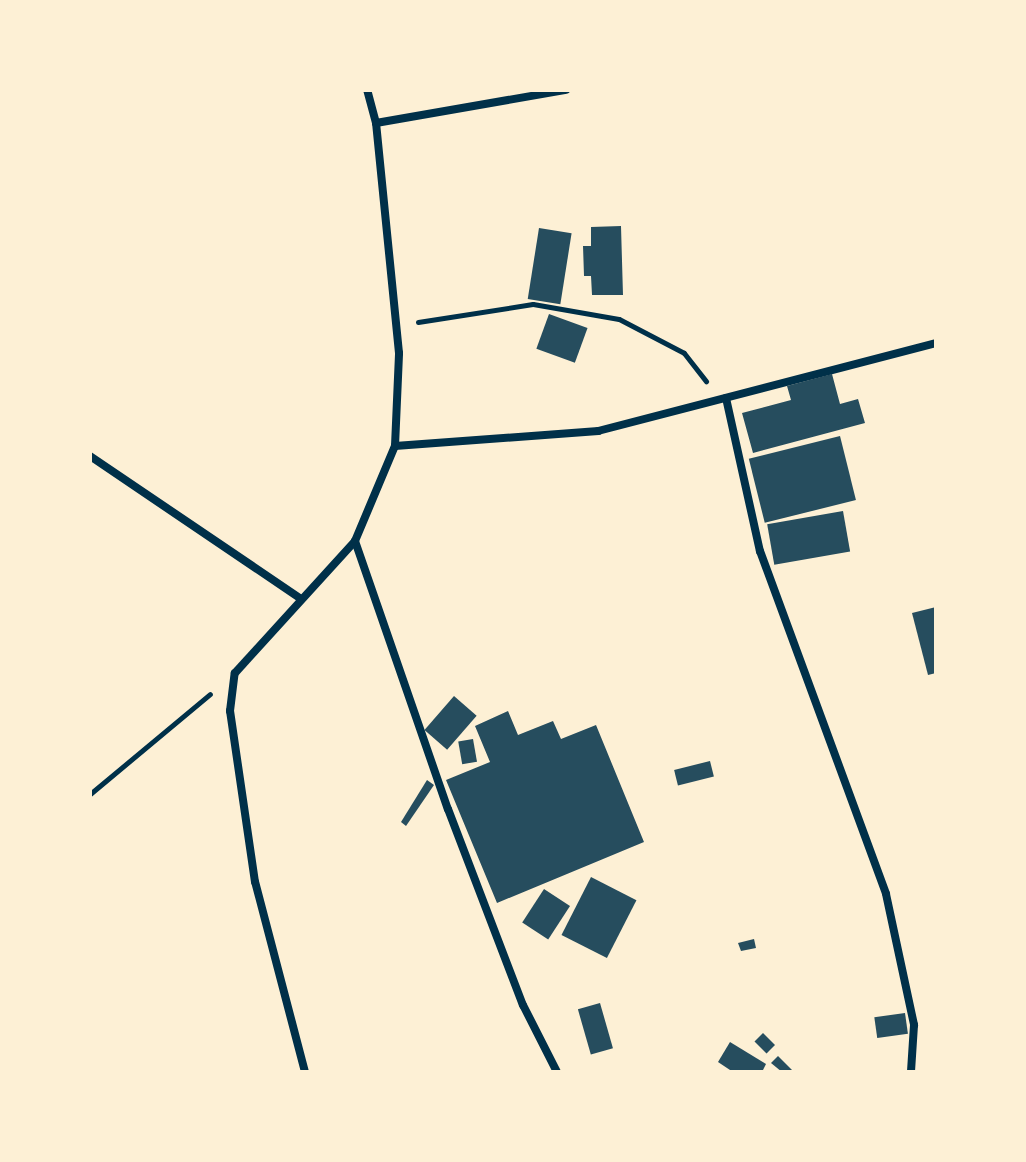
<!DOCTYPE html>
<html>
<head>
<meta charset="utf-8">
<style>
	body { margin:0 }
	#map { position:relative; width:1026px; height:1162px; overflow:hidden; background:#fdf0d5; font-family:"Libre Baskerville",serif }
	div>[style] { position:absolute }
	.building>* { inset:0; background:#264d5e; transform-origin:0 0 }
	.path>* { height:5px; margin:-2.5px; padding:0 2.5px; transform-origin:2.5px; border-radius:2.5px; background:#003049 }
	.minor>* { height:8px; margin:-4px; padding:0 4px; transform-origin:4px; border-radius:4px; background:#003049 }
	span { translate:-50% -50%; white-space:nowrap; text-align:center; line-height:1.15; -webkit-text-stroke:6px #fdf0d5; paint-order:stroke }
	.frame { position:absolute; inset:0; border:92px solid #fdf0d5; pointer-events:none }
</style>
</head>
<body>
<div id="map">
	<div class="building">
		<i style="clip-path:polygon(621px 226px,623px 295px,592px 295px,591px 276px,584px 276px,583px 246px,591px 246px,591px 227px)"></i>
		<i style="left:539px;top:228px;width:33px;height:72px;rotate:9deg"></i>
		<i style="left:549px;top:314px;width:41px;height:37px;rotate:20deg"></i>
		<i style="clip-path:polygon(832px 374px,840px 404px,858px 399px,865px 423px,753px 453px,742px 413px,791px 400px,787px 386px)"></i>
		<i style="left:840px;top:436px;width:66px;height:94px;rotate:76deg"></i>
		<i style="left:843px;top:511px;width:41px;height:77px;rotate:80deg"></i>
		<i style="clip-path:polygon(936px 607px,936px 673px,928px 675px,912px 613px)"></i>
		<i style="left:454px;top:696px;width:30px;height:45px;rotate:41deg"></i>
		<i style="clip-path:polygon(508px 711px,518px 735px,553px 721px,561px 739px,596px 725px,644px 842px,497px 903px,446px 780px,490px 762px,475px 726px)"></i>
		<i style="left:473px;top:739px;width:23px;height:15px;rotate:80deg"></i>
		<i style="left:710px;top:761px;width:16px;height:37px;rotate:76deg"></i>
		<i style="clip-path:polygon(427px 780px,434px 785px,406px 826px,401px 822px)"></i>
		<i style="left:591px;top:877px;width:51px;height:65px;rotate:27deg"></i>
		<i style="left:544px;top:889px;width:31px;height:40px;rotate:33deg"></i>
		<i style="clip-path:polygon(754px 939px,756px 948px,741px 951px,738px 943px)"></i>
		<i style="left:600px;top:1003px;width:47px;height:23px;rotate:74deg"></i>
		<i style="left:905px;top:1013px;width:21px;height:31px;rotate:82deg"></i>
		<i style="left:763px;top:1033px;width:17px;height:12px;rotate:45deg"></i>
		<i style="clip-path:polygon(730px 1042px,766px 1064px,762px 1072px,733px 1072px,718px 1062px)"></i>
		<i style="clip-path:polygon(778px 1056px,794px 1072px,782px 1072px,771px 1063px)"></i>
	</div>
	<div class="path">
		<i style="left:418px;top:322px;width:116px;rotate:-8.9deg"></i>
		<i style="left:533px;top:304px;width:87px;rotate:9.9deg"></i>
		<i style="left:619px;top:319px;width:73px;rotate:27.6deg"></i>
		<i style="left:684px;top:353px;width:36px;rotate:52deg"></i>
		<i style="left:90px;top:794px;width:156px;rotate:-39.8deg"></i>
	</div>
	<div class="minor">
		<i style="left:376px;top:123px;width:193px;rotate:-9.9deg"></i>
		<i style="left:726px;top:398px;width:157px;rotate:77.5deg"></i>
		<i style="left:760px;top:551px;width:365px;rotate:69.8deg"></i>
		<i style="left:886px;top:894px;width:134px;rotate:77.9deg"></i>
		<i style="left:914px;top:1025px;width:47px;rotate:93.7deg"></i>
		<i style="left:395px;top:446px;width:204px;rotate:-4.2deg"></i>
		<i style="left:598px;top:431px;width:349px;rotate:-14.6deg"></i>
		<i style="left:90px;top:456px;width:255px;rotate:34.1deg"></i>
		<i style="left:355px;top:541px;width:284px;rotate:70.9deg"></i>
		<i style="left:448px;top:809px;width:210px;rotate:69.1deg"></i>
		<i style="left:523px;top:1005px;width:75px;rotate:63.1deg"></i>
		<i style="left:305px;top:1072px;width:196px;rotate:-104.7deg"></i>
		<i style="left:255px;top:882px;width:173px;rotate:-98.3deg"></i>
		<i style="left:230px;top:711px;width:38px;rotate:-83deg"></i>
		<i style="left:235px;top:673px;width:178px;rotate:-47.7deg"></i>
		<i style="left:355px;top:541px;width:103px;rotate:-67.2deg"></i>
		<i style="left:395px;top:446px;width:93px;rotate:-87.5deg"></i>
		<i style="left:399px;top:353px;width:231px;rotate:-95.7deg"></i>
		<i style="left:376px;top:123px;width:34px;rotate:-105deg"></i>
	</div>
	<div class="frame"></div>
</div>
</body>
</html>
